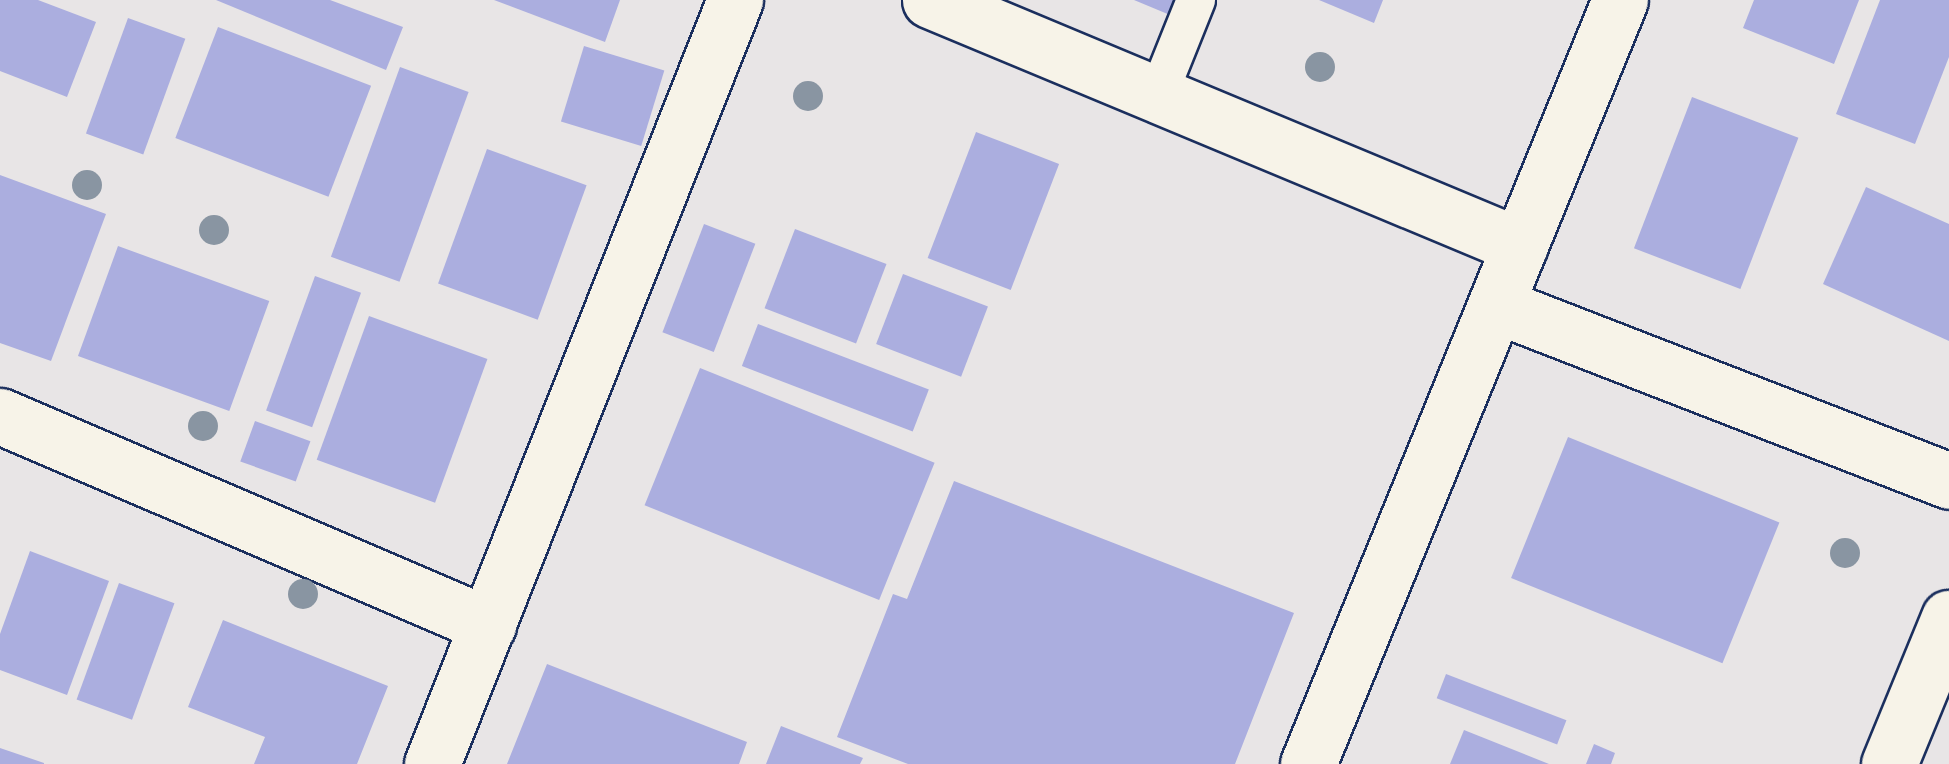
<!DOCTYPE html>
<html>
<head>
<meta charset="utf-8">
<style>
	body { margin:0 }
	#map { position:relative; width:1949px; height:764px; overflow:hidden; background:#e8e5e6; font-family:Pangolin,sans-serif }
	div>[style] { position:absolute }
	.building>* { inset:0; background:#abaedf; transform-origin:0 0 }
	.roads { filter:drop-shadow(2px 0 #1b2f5e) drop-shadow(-2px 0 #1b2f5e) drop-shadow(0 2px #1b2f5e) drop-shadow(0 -2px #1b2f5e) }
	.service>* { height:38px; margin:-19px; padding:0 19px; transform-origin:19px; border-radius:19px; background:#f7f3e8 }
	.minor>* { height:55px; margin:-27.5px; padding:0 27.5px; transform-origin:27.5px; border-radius:27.5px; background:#f7f3e8 }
	.trees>* { width:30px; height:30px; margin:-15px; border-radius:50%; background:#8995a2 }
	span { translate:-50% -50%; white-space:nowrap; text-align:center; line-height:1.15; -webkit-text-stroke:8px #f7f3e8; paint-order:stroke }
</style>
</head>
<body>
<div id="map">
	<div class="building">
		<i style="clip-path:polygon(0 0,38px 0,96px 22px,67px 97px,0 71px)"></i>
		<i style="clip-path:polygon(216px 0,330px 0,403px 27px,386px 70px)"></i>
		<i style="clip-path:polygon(494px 0,620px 0,605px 42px)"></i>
		<i style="clip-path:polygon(1134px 0,1177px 0,1170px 15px)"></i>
		<i style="clip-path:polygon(1319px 0,1383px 0,1374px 23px)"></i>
		<i style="clip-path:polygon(1754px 0,1859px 0,1834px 64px,1743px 28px)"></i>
		<i style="clip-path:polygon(1880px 0,1949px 0,1949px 57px,1915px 144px,1836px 114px)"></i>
		<i style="left:128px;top:18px;width:61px;height:123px;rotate:20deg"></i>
		<i style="left:218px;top:27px;width:164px;height:119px;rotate:21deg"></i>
		<i style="left:584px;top:46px;width:84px;height:79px;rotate:17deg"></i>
		<i style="left:400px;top:67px;width:73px;height:202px;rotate:20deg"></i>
		<i style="left:1692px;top:97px;width:114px;height:162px;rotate:21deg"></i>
		<i style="left:976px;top:132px;width:89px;height:135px;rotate:21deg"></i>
		<i style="left:487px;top:149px;width:106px;height:143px;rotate:20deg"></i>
		<i style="clip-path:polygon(0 175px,106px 214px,51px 361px,0 343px)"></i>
		<i style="clip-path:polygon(1866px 187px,1949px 224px,1949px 341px,1823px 284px)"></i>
		<i style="left:704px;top:224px;width:55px;height:116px;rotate:21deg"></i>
		<i style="left:795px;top:229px;width:98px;height:85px;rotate:21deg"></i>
		<i style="left:118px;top:246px;width:161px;height:117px;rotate:20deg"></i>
		<i style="left:903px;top:274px;width:91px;height:75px;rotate:21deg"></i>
		<i style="left:315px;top:276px;width:49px;height:143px;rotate:20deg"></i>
		<i style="left:369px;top:316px;width:126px;height:153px;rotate:20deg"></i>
		<i style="left:758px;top:324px;width:183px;height:45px;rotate:21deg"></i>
		<i style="left:700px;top:368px;width:253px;height:148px;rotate:22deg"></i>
		<i style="left:255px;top:421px;width:59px;height:43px;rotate:20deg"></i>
		<i style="left:1568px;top:437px;width:228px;height:152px;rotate:22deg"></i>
		<i style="clip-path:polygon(954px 481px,1294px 613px,1235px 764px,908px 764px,837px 737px,893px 594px,907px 599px)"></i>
		<i style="clip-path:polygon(30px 551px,109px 581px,67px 695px,0 670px,0 634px)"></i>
		<i style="left:119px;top:583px;width:59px;height:124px;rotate:20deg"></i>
		<i style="clip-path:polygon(223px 620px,388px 686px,357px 764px,254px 764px,265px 737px,188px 707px)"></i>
		<i style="clip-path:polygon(547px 664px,747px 742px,739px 764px,507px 764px)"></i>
		<i style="left:1446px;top:674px;width:129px;height:26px;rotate:21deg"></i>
		<i style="clip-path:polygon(781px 726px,863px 758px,860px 764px,766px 764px)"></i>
		<i style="clip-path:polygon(1464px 730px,1549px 764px,1450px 764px)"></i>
		<i style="clip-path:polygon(1594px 744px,1615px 753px,1611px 764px,1586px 764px)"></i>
		<i style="clip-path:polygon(0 748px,44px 763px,44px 764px,0 764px)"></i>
	</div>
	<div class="roads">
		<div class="service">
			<i style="left:1160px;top:90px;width:97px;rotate:-68.2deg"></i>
		</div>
		<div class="minor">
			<i style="left:930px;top:0;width:639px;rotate:22.63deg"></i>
			<i style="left:1496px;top:305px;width:486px;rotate:21.2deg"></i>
			<i style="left:0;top:416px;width:531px;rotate:23.18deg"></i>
			<i style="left:432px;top:764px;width:822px;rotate:-68.37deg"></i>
			<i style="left:1308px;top:764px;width:825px;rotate:-67.79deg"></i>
			<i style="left:1889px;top:764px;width:158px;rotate:-67.7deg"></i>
		</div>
	</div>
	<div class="trees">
		<i style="left:1320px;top:67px"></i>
		<i style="left:808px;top:96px"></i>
		<i style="left:87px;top:185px"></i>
		<i style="left:214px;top:230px"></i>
		<i style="left:203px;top:426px"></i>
		<i style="left:1845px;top:553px"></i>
		<i style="left:303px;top:594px"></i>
	</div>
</div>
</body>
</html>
